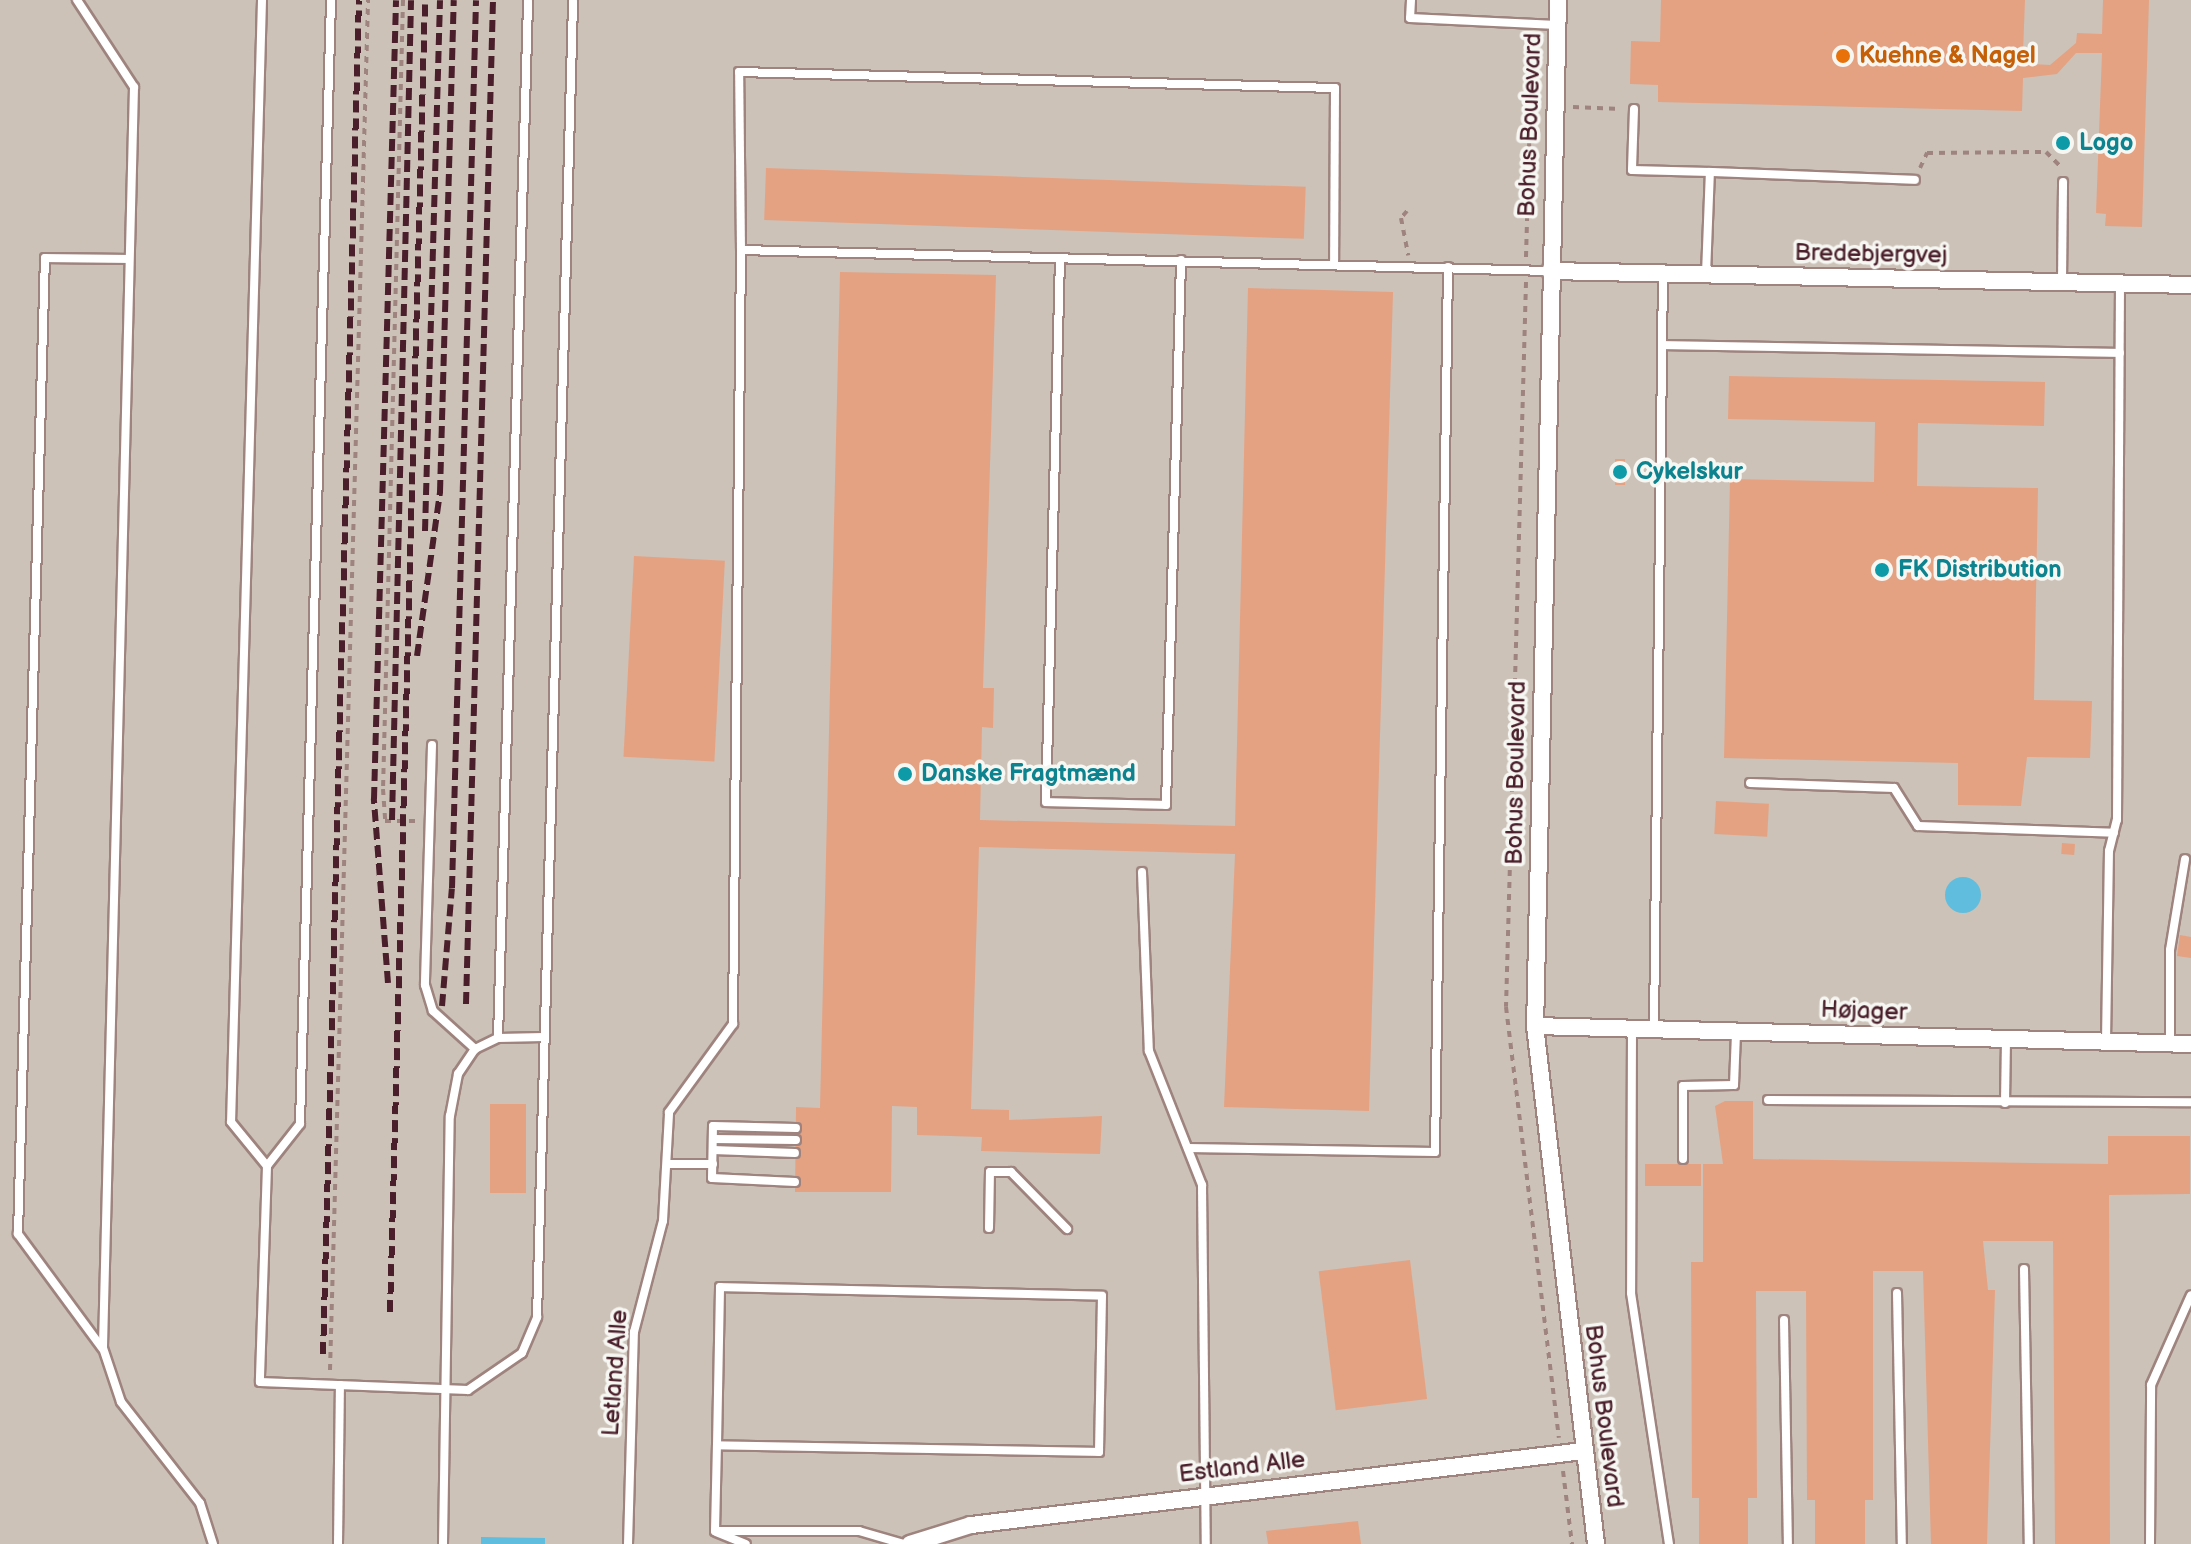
<!DOCTYPE html>
<html>
<head>
<meta charset="utf-8">
<style>
	body { margin:0 }
	#map { position:relative; width:2191px; height:1544px; overflow:hidden; background:#f2e7d1; font-family:"Balsamiq Sans",sans-serif }
	div>[style] { position:absolute }
	.industrial>* { inset:0; background:#ccc2b8; transform-origin:0 0 }
	.water>* { inset:0; background:#60bdde }
	.round { border-radius:50% }
	.building>* { inset:0; background:#e4a282; transform-origin:0 0 }
	.path>* { height:4px; margin-top:-2px; transform-origin:0; background:repeating-linear-gradient(90deg,#9e837e 0 6px,transparent 0 12px) }
	.roads { filter:drop-shadow(2px 0 #9e837e) drop-shadow(-2px 0 #9e837e) drop-shadow(0 2px #9e837e) drop-shadow(0 -2px #9e837e) }
	.lane>* { height:8px; margin:-4px; padding:0 4px; transform-origin:4px; border-radius:4px; background:#fff }
	.street>* { height:16px; margin:-8px; padding:0 8px; transform-origin:8px; border-radius:8px; background:#fff }
	.rail>* { height:6px; margin-top:-3px; transform-origin:0; background:repeating-linear-gradient(90deg,#4a1f2b 0 12px,transparent 0 18px) }
	.dots>* { width:22px; height:22px; translate:-50% -50%; box-sizing:border-box; border:4px solid #f6f6f2; border-radius:50% }
	span { translate:-50% -50%; white-space:nowrap; text-align:center; line-height:1.15; -webkit-text-stroke:7px #f6f6f2; paint-order:stroke }
	.food-label { font-size:24px; color:#c56008; font-weight:700 }
	.left { translate:0 -50%; text-align:left }
	.street-label { font-size:24px; color:#4a1f2b }
	.culture-label { font-size:24px; color:#0d838f; font-weight:700 }
</style>
</head>
<body>
<div id="map">
	<div class="industrial">
		<i style="left:0;top:0;width:2191px;height:1544px"></i>
	</div>
	<div class="water">
		<i class="round" style="left:1945px;top:877px;width:36px;height:36px"></i>
		<i style="clip-path:polygon(481px 1537px,545px 1538px,545px 1544px,481px 1544px)"></i>
	</div>
	<div class="building">
		<i style="clip-path:polygon(1661px 0,2025px 0,2023px 53px,2030px 64px,2050px 65px,2076px 43px,2077px 33px,2102px 34px,2103px 0,2149px 0,2142px 227px,2105px 226px,2106px 214px,2096px 213px,2102px 53px,2076px 53px,2057px 74px,2023px 78px,2022px 111px,1658px 102px,1658px 85px,1630px 84px,1631px 41px,1660px 42px)"></i>
		<i style="left:766px;top:168px;width:540px;height:52px;rotate:2deg"></i>
		<i style="clip-path:polygon(840px 272px,996px 275px,983px 688px,994px 688px,993px 728px,982px 727px,980px 820px,1235px 826px,1248px 288px,1393px 292px,1369px 1111px,1224px 1107px,1235px 854px,979px 847px,971px 1109px,1009px 1110px,1009px 1120px,1102px 1116px,1100px 1154px,981px 1151px,982px 1137px,917px 1135px,917px 1107px,892px 1106px,891px 1192px,795px 1192px,796px 1107px,820px 1108px)"></i>
		<i style="clip-path:polygon(1729px 376px,2045px 382px,2044px 426px,1918px 423px,1917px 486px,2038px 488px,2034px 700px,2092px 701px,2090px 758px,2027px 757px,2021px 806px,1958px 805px,1958px 763px,1724px 758px,1730px 479px,1874px 482px,1875px 422px,1728px 419px)"></i>
		<i style="left:1615px;top:459px;width:10px;height:26px"></i>
		<i style="left:634px;top:556px;width:91px;height:201px;rotate:3deg"></i>
		<i style="left:1716px;top:801px;width:53px;height:33px;rotate:3deg"></i>
		<i style="left:2062px;top:843px;width:13px;height:11px;rotate:4deg"></i>
		<i style="clip-path:polygon(2180px 935px,2191px 937px,2191px 958px,2177px 956px)"></i>
		<i style="clip-path:polygon(1725px 1101px,1753px 1101px,1753px 1159px,2108px 1164px,2108px 1136px,2190px 1136px,2190px 1194px,2109px 1195px,2110px 1544px,2055px 1544px,2053px 1241px,1983px 1241px,1988px 1290px,1995px 1290px,1987px 1544px,1931px 1544px,1923px 1271px,1873px 1271px,1873px 1500px,1865px 1500px,1865px 1544px,1815px 1544px,1815px 1500px,1807px 1500px,1806px 1291px,1756px 1291px,1757px 1498px,1748px 1498px,1748px 1544px,1699px 1544px,1699px 1498px,1692px 1498px,1691px 1262px,1703px 1262px,1703px 1164px,1723px 1164px,1715px 1106px)"></i>
		<i style="left:490px;top:1104px;width:36px;height:89px"></i>
		<i style="left:1701px;top:1164px;width:22px;height:56px;rotate:90deg"></i>
		<i style="left:1410px;top:1260px;width:140px;height:92px;rotate:83deg"></i>
		<i style="clip-path:polygon(1358px 1521px,1361px 1544px,1268px 1544px,1266px 1531px)"></i>
	</div>
	<div class="path">
		<i style="left:403px;top:0;width:789px;rotate:91.45deg"></i>
		<i style="left:383px;top:789px;width:32px;rotate:86deg"></i>
		<i style="left:385px;top:821px;width:32px"></i>
		<i style="left:1573px;top:107px;width:48px;rotate:2.4deg"></i>
		<i style="left:1920px;top:168px;width:17px;rotate:-65deg"></i>
		<i style="left:1927px;top:153px;width:119px;rotate:-0.5deg"></i>
		<i style="left:2046px;top:152px;width:23px;rotate:45deg"></i>
		<i style="left:1407px;top:211px;width:9px;rotate:131deg"></i>
		<i style="left:1401px;top:218px;width:38px;rotate:79deg"></i>
		<i style="left:1526px;top:257px;width:219px;rotate:-88.4deg"></i>
		<i style="left:1526px;top:282px;width:725px;rotate:91.58deg"></i>
		<i style="left:1506px;top:1007px;width:434px;rotate:83deg"></i>
		<i style="left:330px;top:1370px;width:1371px;rotate:-88.41deg"></i>
		<i style="left:1563px;top:1471px;width:74px;rotate:83deg"></i>
	</div>
	<div class="roads">
		<div class="lane">
			<i style="left:77px;top:0;width:104px;rotate:56.8deg"></i>
			<i style="left:134px;top:87px;width:1261px;rotate:91.41deg"></i>
			<i style="left:103px;top:1348px;width:57px;rotate:71.6deg"></i>
			<i style="left:121px;top:1402px;width:128px;rotate:52deg"></i>
			<i style="left:200px;top:1503px;width:43px;rotate:72.4deg"></i>
			<i style="left:262px;top:0;width:1122px;rotate:91.58deg"></i>
			<i style="left:231px;top:1122px;width:57px;rotate:50.7deg"></i>
			<i style="left:331px;top:0;width:1124px;rotate:91.58deg"></i>
			<i style="left:300px;top:1124px;width:53px;rotate:128.2deg"></i>
			<i style="left:267px;top:1166px;width:216px;rotate:91.9deg"></i>
			<i style="left:260px;top:1382px;width:208px;rotate:2.2deg"></i>
			<i style="left:468px;top:1390px;width:65px;rotate:-34.4deg"></i>
			<i style="left:522px;top:1353px;width:39px;rotate:-67deg"></i>
			<i style="left:537px;top:1317px;width:1317px;rotate:-88.43deg"></i>
			<i style="left:1411px;top:0;width:18px;rotate:93deg"></i>
			<i style="left:1410px;top:18px;width:147px;rotate:2.7deg"></i>
			<i style="left:1634px;top:109px;width:61px;rotate:91.9deg"></i>
			<i style="left:1632px;top:170px;width:78px;rotate:1.5deg"></i>
			<i style="left:741px;top:250px;width:178px;rotate:-90.6deg"></i>
			<i style="left:739px;top:72px;width:596px;rotate:1.54deg"></i>
			<i style="left:1335px;top:88px;width:176px;rotate:90.3deg"></i>
			<i style="left:1060px;top:258px;width:544px;rotate:91.47deg"></i>
			<i style="left:1046px;top:802px;width:120px;rotate:1.4deg"></i>
			<i style="left:1166px;top:805px;width:545px;rotate:-88.42deg"></i>
			<i style="left:1706px;top:274px;width:102px;rotate:-87.8deg"></i>
			<i style="left:1710px;top:172px;width:205px;rotate:2.2deg"></i>
			<i style="left:2062px;top:282px;width:100px;rotate:-89.4deg"></i>
			<i style="left:1663px;top:345px;width:457px;rotate:1deg"></i>
			<i style="left:432px;top:745px;width:240px;rotate:91.7deg"></i>
			<i style="left:425px;top:985px;width:27px;rotate:73deg"></i>
			<i style="left:433px;top:1011px;width:57px;rotate:42.1deg"></i>
			<i style="left:1750px;top:783px;width:144px;rotate:2deg"></i>
			<i style="left:1894px;top:788px;width:45px;rotate:57.7deg"></i>
			<i style="left:1918px;top:826px;width:196px;rotate:2deg"></i>
			<i style="left:1142px;top:872px;width:179px;rotate:87.8deg"></i>
			<i style="left:1149px;top:1051px;width:144px;rotate:68.4deg"></i>
			<i style="left:1202px;top:1185px;width:359px;rotate:89.4deg"></i>
			<i style="left:1632px;top:1029px;width:264px;rotate:90.2deg"></i>
			<i style="left:1631px;top:1293px;width:254px;rotate:81.4deg"></i>
			<i style="left:1654px;top:1029px;width:755px;rotate:-89.32deg"></i>
			<i style="left:498px;top:1038px;width:1038px;rotate:-88.34deg"></i>
			<i style="left:2106px;top:1041px;width:190px;rotate:-89.1deg"></i>
			<i style="left:2109px;top:851px;width:32px;rotate:-76deg"></i>
			<i style="left:2117px;top:820px;width:537px;rotate:-89.68deg"></i>
			<i style="left:2170px;top:1043px;width:93px;rotate:-90deg"></i>
			<i style="left:2170px;top:950px;width:92px;rotate:-80.6deg"></i>
			<i style="left:1768px;top:1100px;width:423px;rotate:0.3deg"></i>
			<i style="left:2005px;top:1103px;width:64px;rotate:-89.1deg"></i>
			<i style="left:713px;top:1139px;width:83px;rotate:0.7deg"></i>
			<i style="left:1188px;top:1148px;width:247px;rotate:0.9deg"></i>
			<i style="left:1435px;top:1152px;width:885px;rotate:-89.16deg"></i>
			<i style="left:713px;top:1150px;width:82px;rotate:2.1deg"></i>
			<i style="left:1683px;top:1159px;width:73px;rotate:-90deg"></i>
			<i style="left:1683px;top:1086px;width:51px;rotate:-1.1deg"></i>
			<i style="left:1734px;top:1085px;width:53px;rotate:-87.8deg"></i>
			<i style="left:667px;top:1164px;width:46px"></i>
			<i style="left:795px;top:1182px;width:83px;rotate:-177.2deg"></i>
			<i style="left:712px;top:1178px;width:52px;rotate:-88.9deg"></i>
			<i style="left:713px;top:1126px;width:83px;rotate:1.4deg"></i>
			<i style="left:989px;top:1228px;width:56px;rotate:-89deg"></i>
			<i style="left:990px;top:1172px;width:21px"></i>
			<i style="left:1011px;top:1172px;width:80px;rotate:45.5deg"></i>
			<i style="left:2024px;top:1269px;width:275px;rotate:89deg"></i>
			<i style="left:1897px;top:1293px;width:251px;rotate:88.9deg"></i>
			<i style="left:1784px;top:1320px;width:224px;rotate:89deg"></i>
			<i style="left:102px;top:1348px;width:142px;rotate:-126.4deg"></i>
			<i style="left:18px;top:1234px;width:976px;rotate:-88.42deg"></i>
			<i style="left:45px;top:258px;width:83px;rotate:0.7deg"></i>
			<i style="left:715px;top:1531px;width:86px;rotate:-88.7deg"></i>
			<i style="left:717px;top:1445px;width:158px;rotate:-88.9deg"></i>
			<i style="left:720px;top:1287px;width:382px;rotate:1.3deg"></i>
			<i style="left:1102px;top:1296px;width:156px;rotate:91.1deg"></i>
			<i style="left:1099px;top:1452px;width:382px;rotate:-179deg"></i>
			<i style="left:715px;top:1531px;width:144px"></i>
			<i style="left:859px;top:1531px;width:47px;rotate:16.1deg"></i>
			<i style="left:716px;top:1532px;width:32px;rotate:22deg"></i>
			<i style="left:338px;top:1544px;width:159px;rotate:-89.3deg"></i>
			<i style="left:443px;top:1544px;width:428px;rotate:-89.1deg"></i>
			<i style="left:450px;top:1116px;width:43px;rotate:-79.2deg"></i>
			<i style="left:458px;top:1074px;width:30px;rotate:-56deg"></i>
			<i style="left:475px;top:1049px;width:25px;rotate:-26deg"></i>
			<i style="left:498px;top:1038px;width:46px;rotate:-1.2deg"></i>
			<i style="left:628px;top:1544px;width:212px;rotate:-88.4deg"></i>
			<i style="left:634px;top:1332px;width:115px;rotate:-75.4deg"></i>
			<i style="left:663px;top:1221px;width:109px;rotate:-86.8deg"></i>
			<i style="left:669px;top:1112px;width:109px;rotate:-54deg"></i>
			<i style="left:733px;top:1024px;width:774px;rotate:-89.41deg"></i>
			<i style="left:741px;top:250px;width:809px;rotate:1.49deg"></i>
			<i style="left:2150px;top:1544px;width:159px;rotate:-89.6deg"></i>
			<i style="left:2151px;top:1385px;width:98px;rotate:-66deg"></i>
		</div>
		<div class="street">
			<i style="left:1558px;top:0;width:1026px;rotate:91.28deg"></i>
			<i style="left:1535px;top:1026px;width:522px;rotate:83.28deg"></i>
			<i style="left:1550px;top:271px;width:641px;rotate:1.25deg"></i>
			<i style="left:1535px;top:1026px;width:656px;rotate:1.57deg"></i>
			<i style="left:910px;top:1544px;width:64px;rotate:-17.3deg"></i>
			<i style="left:971px;top:1525px;width:616px;rotate:-6.89deg"></i>
		</div>
	</div>
	<div class="rail">
		<i style="left:425px;top:531px;width:531px;rotate:-88.38deg"></i>
		<i style="left:417px;top:656px;width:166px;rotate:-82deg"></i>
		<i style="left:440px;top:492px;width:492px;rotate:-88.4deg"></i>
		<i style="left:392px;top:820px;width:820px;rotate:-88.67deg"></i>
		<i style="left:388px;top:983px;width:185px;rotate:-94.4deg"></i>
		<i style="left:374px;top:799px;width:799px;rotate:-88.42deg"></i>
		<i style="left:466px;top:1004px;width:1004px;rotate:-88.46deg"></i>
		<i style="left:442px;top:1006px;width:118px;rotate:-85.2deg"></i>
		<i style="left:452px;top:888px;width:888px;rotate:-88.45deg"></i>
		<i style="left:390px;top:1312px;width:1312px;rotate:-88.47deg"></i>
		<i style="left:323px;top:1354px;width:1354px;rotate:-88.48deg"></i>
	</div>
	<div class="dots">
		<i style="left:1843px;top:56px;background:#e8710a"></i>
		<i style="left:2063px;top:143px;background:#0f9aa8"></i>
		<i style="left:1620px;top:472px;background:#0f9aa8"></i>
		<i style="left:1882px;top:570px;background:#0f9aa8"></i>
		<i style="left:905px;top:774px;background:#0f9aa8"></i>
	</div>
	<div class="food-label">
		<span class="left" style="left:1859px;top:56px">Kuehne &amp; Nagel</span>
	</div>
	<div class="street-label">
		<span style="left:1530px;top:125px;rotate:-88deg">Bohus Boulevard</span>
		<span style="left:1871px;top:254px;rotate:1deg">Bredebjergvej</span>
		<span style="left:1516px;top:773px;rotate:-89deg">Bohus Boulevard</span>
		<span style="left:1864px;top:1011px;rotate:2deg">Højager</span>
		<span style="left:615px;top:1373px;rotate:-86deg">Letland Alle</span>
		<span style="left:1604px;top:1416px;rotate:83deg">Bohus Boulevard</span>
		<span style="left:1242px;top:1467px;rotate:-7deg">Estland Alle</span>
	</div>
	<div class="culture-label">
		<span class="left" style="left:2079px;top:143px">Logo</span>
		<span class="left" style="left:1636px;top:472px">Cykelskur</span>
		<span class="left" style="left:1898px;top:570px">FK Distribution</span>
		<span class="left" style="left:921px;top:774px">Danske Fragtmænd</span>
	</div>
</div>
</body>
</html>
